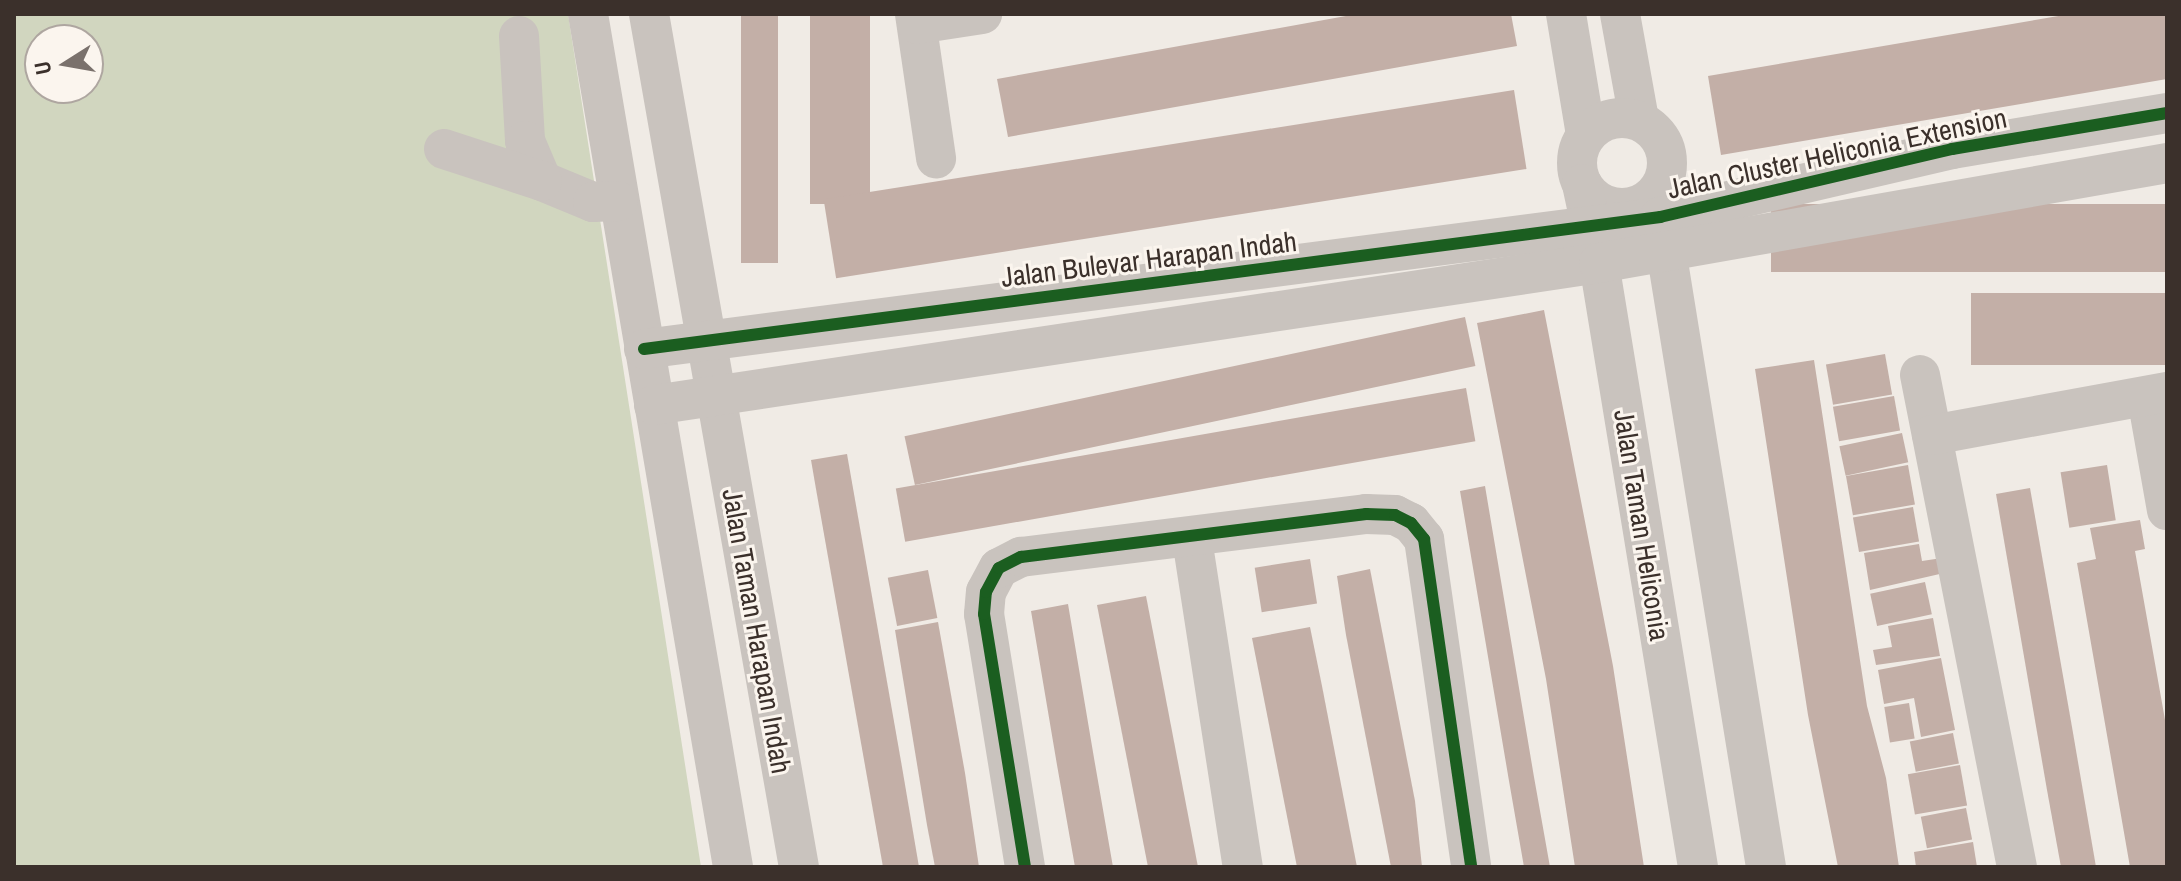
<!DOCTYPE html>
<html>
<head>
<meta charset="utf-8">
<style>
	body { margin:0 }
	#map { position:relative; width:2181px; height:881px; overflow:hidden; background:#f0ebe5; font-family:"Archivo Narrow",sans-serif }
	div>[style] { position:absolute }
	.green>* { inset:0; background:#d1d6bf }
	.building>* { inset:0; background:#c3afa7; transform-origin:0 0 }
	.minor>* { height:40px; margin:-20px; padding:0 20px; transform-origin:20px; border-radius:20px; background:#c9c3be }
	.minor>.ring { margin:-20px; padding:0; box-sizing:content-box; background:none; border:40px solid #c9c3be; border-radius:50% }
	.cycleway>* { height:12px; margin:-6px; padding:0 6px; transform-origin:6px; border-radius:6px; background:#1b5e20 }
	span { translate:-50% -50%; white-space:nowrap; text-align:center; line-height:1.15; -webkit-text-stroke:6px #fbf5ee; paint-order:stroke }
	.street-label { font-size:28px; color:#3b302b }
	.frame { position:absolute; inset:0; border:16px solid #3b302b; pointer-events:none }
	.north { position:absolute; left:24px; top:24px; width:80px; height:80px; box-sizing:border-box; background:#fbf5ee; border:2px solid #aea6a0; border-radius:50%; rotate:259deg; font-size:22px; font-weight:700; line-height:32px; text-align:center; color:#3b302b }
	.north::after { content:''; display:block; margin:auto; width:28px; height:36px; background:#7a716c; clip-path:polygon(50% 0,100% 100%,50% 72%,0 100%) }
</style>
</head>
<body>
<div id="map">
	<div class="green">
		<i style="clip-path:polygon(evenodd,14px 14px,568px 14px,701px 867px,14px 867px,14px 14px,40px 40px,88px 40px,88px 88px,40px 88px,40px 40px)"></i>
	</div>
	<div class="building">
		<i style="left:741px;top:14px;width:37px;height:249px"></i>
		<i style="left:810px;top:14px;width:60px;height:190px"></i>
		<i style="clip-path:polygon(1357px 14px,1511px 14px,1517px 46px,1008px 137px,997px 79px)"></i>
		<i style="clip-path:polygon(2070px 14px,2167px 14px,2167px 79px,1721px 155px,1708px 76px)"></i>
		<i style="left:1514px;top:90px;width:80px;height:699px;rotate:81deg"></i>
		<i style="left:2167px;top:204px;width:68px;height:396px;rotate:90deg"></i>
		<i style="left:2167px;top:293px;width:72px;height:196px;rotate:90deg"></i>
		<i style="clip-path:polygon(1544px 310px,1613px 666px,1644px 867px,1575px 867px,1546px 679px,1477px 323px)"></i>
		<i style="left:1465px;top:317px;width:50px;height:573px;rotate:78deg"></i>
		<i style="left:1885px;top:354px;width:41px;height:60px;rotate:80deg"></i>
		<i style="clip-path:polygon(1814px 360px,1867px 706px,1886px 778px,1899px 867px,1838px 867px,1808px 715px,1755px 369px)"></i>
		<i style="left:1466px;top:388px;width:54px;height:579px;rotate:80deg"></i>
		<i style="left:1894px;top:396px;width:35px;height:62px;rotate:80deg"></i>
		<i style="left:1902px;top:433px;width:30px;height:64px;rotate:78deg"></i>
		<i style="clip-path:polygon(847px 454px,902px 767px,919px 867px,883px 867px,816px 489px,811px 460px)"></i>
		<i style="left:1908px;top:465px;width:40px;height:63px;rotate:80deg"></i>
		<i style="left:2107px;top:465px;width:56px;height:47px;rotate:81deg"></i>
		<i style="clip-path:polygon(1485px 486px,1534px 777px,1550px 867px,1524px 867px,1509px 781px,1460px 491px)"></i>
		<i style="clip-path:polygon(2030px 488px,2072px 727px,2096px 867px,2061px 867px,2047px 790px,1996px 494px)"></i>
		<i style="left:1913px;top:507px;width:35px;height:61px;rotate:80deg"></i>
		<i style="clip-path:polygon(2140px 520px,2145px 549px,2135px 551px,2167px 731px,2167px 867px,2130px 867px,2077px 563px,2096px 559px,2090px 528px)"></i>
		<i style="clip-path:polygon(1919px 544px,1922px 561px,1942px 558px,1944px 573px,1870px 590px,1864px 553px)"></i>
		<i style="left:1310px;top:559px;width:45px;height:56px;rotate:81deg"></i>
		<i style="clip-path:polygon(1370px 569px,1415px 801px,1422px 867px,1391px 867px,1346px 635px,1337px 576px)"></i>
		<i style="left:928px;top:570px;width:49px;height:41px;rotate:79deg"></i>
		<i style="left:1925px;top:582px;width:33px;height:56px;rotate:78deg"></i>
		<i style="clip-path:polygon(1146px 596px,1159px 663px,1198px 867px,1148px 867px,1133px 790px,1097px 605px)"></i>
		<i style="clip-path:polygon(1068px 604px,1094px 758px,1113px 867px,1075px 867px,1057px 765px,1031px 611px)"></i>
		<i style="clip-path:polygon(1933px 618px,1940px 656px,1876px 665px,1873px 650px,1892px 647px,1888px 626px)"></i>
		<i style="clip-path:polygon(938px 622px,965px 773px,979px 867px,935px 867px,927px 825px,895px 630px)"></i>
		<i style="clip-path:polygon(1310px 627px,1322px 686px,1357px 867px,1297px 867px,1295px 857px,1252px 638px)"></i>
		<i style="clip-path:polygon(1941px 658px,1955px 730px,1921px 737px,1914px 698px,1884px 704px,1878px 670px)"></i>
		<i style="left:1909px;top:703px;width:36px;height:25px;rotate:81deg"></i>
		<i style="left:1953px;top:733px;width:31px;height:44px;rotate:79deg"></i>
		<i style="left:1960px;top:765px;width:41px;height:53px;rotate:80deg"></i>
		<i style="left:1966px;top:808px;width:32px;height:46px;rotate:79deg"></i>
		<i style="clip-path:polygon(1973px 842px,1977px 867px,1916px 867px,1914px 852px)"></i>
	</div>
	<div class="minor">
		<i style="left:588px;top:14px;width:865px;rotate:80.35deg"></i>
		<i style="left:649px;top:14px;width:866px;rotate:80.03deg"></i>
		<i style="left:915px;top:14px;width:146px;rotate:81.7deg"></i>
		<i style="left:1566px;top:14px;width:123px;rotate:80.6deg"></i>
		<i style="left:1620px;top:14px;width:108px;rotate:79.8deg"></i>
		<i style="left:917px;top:24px;width:66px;rotate:-8.7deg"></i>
		<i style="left:519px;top:36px;width:105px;rotate:86.7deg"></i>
		<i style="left:525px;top:141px;width:43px;rotate:67deg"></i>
		<i style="left:542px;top:181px;width:55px;rotate:22.4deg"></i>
		<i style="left:593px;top:202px;width:25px;rotate:-2deg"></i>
		<i class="ring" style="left:1577px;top:118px;width:50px;height:50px"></i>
		<i style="left:444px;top:149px;width:103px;rotate:18.1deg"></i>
		<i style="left:1582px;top:184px;width:81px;rotate:77.9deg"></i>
		<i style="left:1599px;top:263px;width:612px;rotate:80.69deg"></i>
		<i style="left:1662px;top:225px;width:650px;rotate:80.8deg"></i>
		<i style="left:644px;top:349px;width:1025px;rotate:-7.4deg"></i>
		<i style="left:1660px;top:217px;width:300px;rotate:-13.1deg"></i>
		<i style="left:1952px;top:149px;width:218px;rotate:-9.5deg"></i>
		<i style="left:1920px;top:375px;width:501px;rotate:78.85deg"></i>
		<i style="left:2147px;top:397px;width:115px;rotate:80deg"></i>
		<i style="left:654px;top:405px;width:956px;rotate:-8.55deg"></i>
		<i style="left:1599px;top:263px;width:577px;rotate:-9.98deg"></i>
		<i style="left:1932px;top:435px;width:239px;rotate:-10.4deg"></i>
		<i style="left:1192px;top:539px;width:332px;rotate:81.2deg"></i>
		<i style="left:1025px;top:867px;width:256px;rotate:-99.2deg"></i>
		<i style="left:984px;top:614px;width:22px;rotate:-85deg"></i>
		<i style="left:986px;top:592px;width:27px;rotate:-62deg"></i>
		<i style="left:999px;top:568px;width:25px;rotate:-27deg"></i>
		<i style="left:1021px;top:557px;width:348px;rotate:-7.1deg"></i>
		<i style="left:1366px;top:514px;width:29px;rotate:2deg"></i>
		<i style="left:1395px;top:515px;width:18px;rotate:27deg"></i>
		<i style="left:1411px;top:523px;width:21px;rotate:51deg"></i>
		<i style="left:1424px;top:539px;width:331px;rotate:81.8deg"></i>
	</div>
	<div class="cycleway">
		<i style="left:644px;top:349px;width:1025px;rotate:-7.4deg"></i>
		<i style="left:1660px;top:217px;width:300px;rotate:-13.1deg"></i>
		<i style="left:1952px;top:149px;width:218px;rotate:-9.5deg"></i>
		<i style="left:1025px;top:867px;width:256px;rotate:-99.2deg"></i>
		<i style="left:984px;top:614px;width:22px;rotate:-85deg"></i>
		<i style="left:986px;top:592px;width:27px;rotate:-62deg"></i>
		<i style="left:999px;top:568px;width:25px;rotate:-27deg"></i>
		<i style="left:1021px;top:557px;width:348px;rotate:-7.1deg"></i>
		<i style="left:1366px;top:514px;width:29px;rotate:2deg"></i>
		<i style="left:1395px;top:515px;width:18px;rotate:27deg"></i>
		<i style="left:1411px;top:523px;width:21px;rotate:51deg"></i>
		<i style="left:1424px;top:539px;width:331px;rotate:81.8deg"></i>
	</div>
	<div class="street-label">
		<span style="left:1837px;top:153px;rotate:-12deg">Jalan Cluster Heliconia Extension</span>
		<span style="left:1149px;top:259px;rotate:-7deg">Jalan Bulevar Harapan Indah</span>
		<span style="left:1642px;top:525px;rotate:81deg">Jalan Taman Heliconia</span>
		<span style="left:757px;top:631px;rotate:80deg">Jalan Taman Harapan Indah</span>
	</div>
	<div class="frame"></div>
	<div class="north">U</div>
</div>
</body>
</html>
